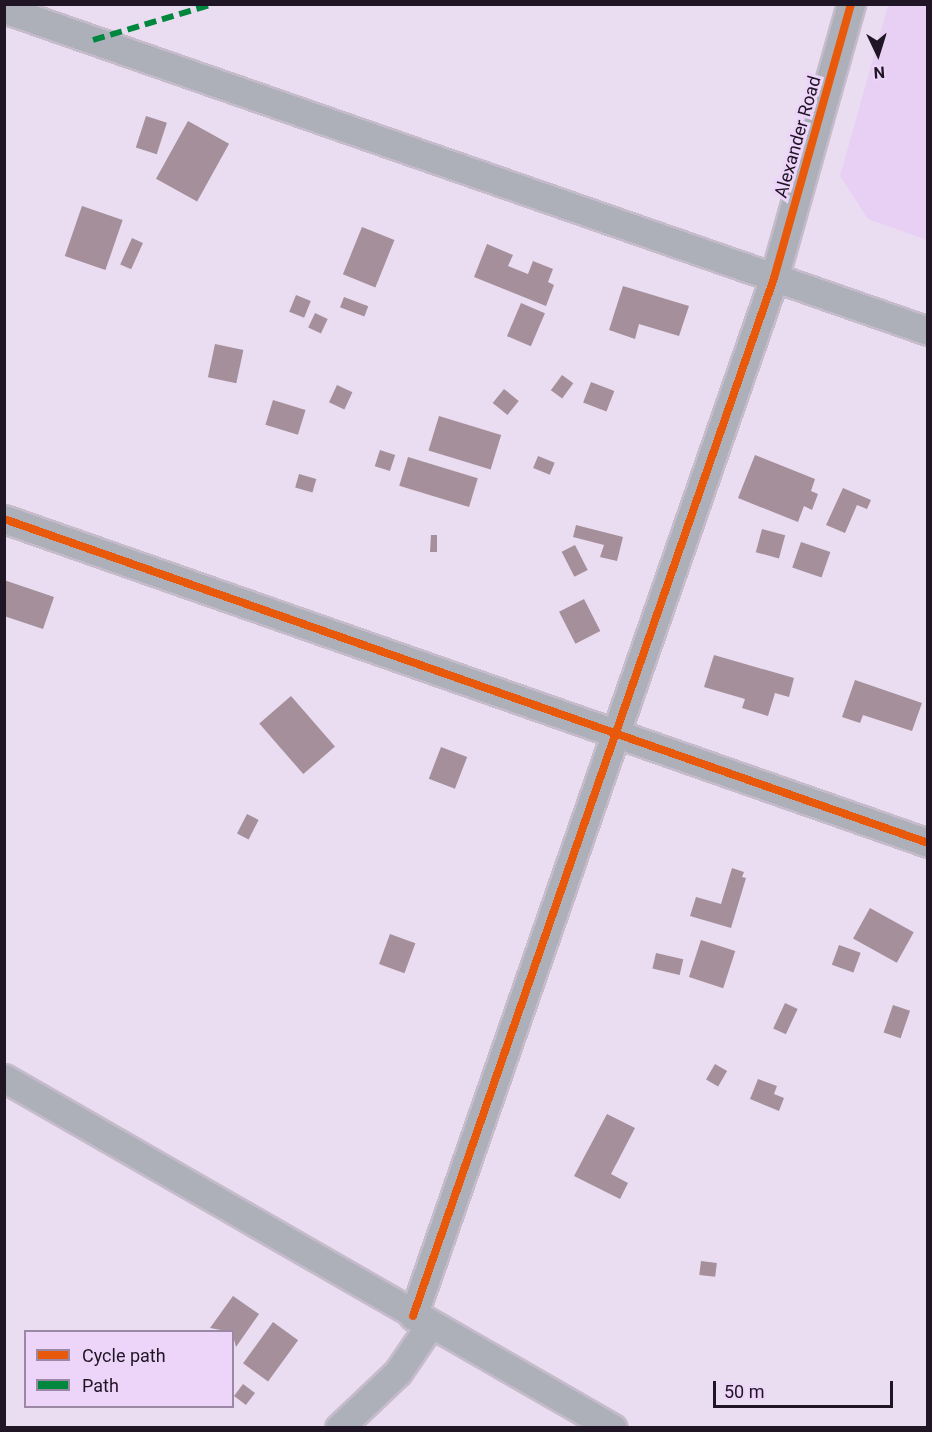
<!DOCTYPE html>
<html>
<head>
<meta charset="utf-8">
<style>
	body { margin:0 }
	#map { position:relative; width:932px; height:1432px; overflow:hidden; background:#eaddf1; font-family:Roboto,sans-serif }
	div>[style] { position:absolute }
	.built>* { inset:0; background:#e8d0f5 }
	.building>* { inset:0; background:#a58f9b; transform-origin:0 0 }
	.roads { filter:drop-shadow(2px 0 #c5bbcb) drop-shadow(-2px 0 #c5bbcb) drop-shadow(0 2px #c5bbcb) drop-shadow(0 -2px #c5bbcb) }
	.minor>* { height:27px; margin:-13.5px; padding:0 13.5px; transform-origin:13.5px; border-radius:13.5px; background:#aeb0b9 }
	.quiet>* { height:6px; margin-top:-3px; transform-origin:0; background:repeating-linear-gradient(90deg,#00873e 0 12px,transparent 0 18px) }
	.cycleway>* { height:8px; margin:-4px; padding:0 4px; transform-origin:4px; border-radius:4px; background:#e8590c }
	span { translate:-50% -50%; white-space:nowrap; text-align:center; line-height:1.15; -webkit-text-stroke:6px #edd5f9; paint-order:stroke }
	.street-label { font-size:18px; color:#201525 }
	.frame { position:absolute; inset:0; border:6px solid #201525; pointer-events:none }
	.legend { position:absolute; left:24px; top:1330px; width:210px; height:78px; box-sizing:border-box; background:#edd5f9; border:2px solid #9b88a4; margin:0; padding:8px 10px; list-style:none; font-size:18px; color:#201525 }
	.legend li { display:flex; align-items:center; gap:12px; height:30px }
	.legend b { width:30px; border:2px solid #9b88a4 }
	.north { position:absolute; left:848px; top:24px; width:60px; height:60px; -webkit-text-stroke:4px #edd5f9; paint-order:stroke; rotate:176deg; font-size:16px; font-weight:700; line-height:24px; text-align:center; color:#201525 }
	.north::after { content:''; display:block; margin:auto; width:21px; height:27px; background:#201525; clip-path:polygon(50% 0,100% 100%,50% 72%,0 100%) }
	.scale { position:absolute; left:713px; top:1381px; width:180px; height:27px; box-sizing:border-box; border:3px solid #201525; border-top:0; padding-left:8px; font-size:18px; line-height:21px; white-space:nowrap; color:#201525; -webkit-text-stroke:4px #edd5f9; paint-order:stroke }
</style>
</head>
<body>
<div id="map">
	<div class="built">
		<i style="clip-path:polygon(888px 5px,927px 5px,927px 240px,868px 219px,840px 176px)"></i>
	</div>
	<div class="building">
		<i style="left:146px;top:116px;width:22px;height:33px;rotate:18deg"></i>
		<i style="left:188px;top:121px;width:47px;height:66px;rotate:29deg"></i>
		<i style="left:82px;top:206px;width:43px;height:53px;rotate:19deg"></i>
		<i style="left:362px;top:227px;width:35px;height:51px;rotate:22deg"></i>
		<i style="left:132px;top:238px;width:12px;height:29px;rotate:24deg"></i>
		<i style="clip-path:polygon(487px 244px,513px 255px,508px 266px,528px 274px,533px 261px,553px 269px,548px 282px,554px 285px,546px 306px,474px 277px)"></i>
		<i style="clip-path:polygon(623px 286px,689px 306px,679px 336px,639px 324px,635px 339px,609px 330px)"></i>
		<i style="left:296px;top:295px;width:16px;height:18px;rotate:22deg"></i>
		<i style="left:344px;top:297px;width:26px;height:11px;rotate:21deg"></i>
		<i style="left:521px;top:303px;width:26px;height:36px;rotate:23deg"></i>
		<i style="left:315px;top:313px;width:14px;height:16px;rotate:25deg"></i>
		<i style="left:215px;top:344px;width:29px;height:34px;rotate:12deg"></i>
		<i style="left:562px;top:375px;width:14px;height:19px;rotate:36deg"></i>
		<i style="left:591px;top:382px;width:25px;height:22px;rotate:21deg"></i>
		<i style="left:337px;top:385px;width:17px;height:19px;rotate:25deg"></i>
		<i style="left:504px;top:389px;width:19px;height:18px;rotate:39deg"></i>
		<i style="left:273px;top:400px;width:34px;height:26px;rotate:17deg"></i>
		<i style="left:439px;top:416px;width:65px;height:36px;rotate:17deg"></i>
		<i style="left:380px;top:450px;width:16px;height:17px;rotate:18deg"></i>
		<i style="clip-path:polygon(755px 455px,815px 479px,811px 491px,818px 494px,812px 510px,804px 506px,798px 522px,738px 498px)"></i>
		<i style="left:538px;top:456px;width:18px;height:13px;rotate:22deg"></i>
		<i style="left:408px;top:457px;width:73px;height:30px;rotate:17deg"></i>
		<i style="left:299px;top:474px;width:18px;height:14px;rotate:16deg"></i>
		<i style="clip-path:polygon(843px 488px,871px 500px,867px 509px,857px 505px,845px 533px,826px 525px)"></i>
		<i style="clip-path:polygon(576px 525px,623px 537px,617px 561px,600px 557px,604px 545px,573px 537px)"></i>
		<i style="left:762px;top:529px;width:24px;height:24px;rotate:15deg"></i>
		<i style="clip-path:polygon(431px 535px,437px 535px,437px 552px,430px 552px)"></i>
		<i style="left:801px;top:542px;width:31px;height:27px;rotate:19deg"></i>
		<i style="left:575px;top:545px;width:28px;height:15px;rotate:63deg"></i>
		<i style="clip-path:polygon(4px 580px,54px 597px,43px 629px,4px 616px)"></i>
		<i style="left:584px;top:599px;width:36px;height:28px;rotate:63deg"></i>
		<i style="clip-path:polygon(714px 655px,794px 678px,789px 697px,775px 693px,768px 716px,742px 708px,745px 699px,704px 687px)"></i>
		<i style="clip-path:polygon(855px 680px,922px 703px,912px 731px,863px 715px,860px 723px,842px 717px)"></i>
		<i style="left:291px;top:696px;width:67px;height:42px;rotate:49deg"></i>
		<i style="left:441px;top:747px;width:28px;height:34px;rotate:21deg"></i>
		<i style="left:247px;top:814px;width:13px;height:22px;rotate:27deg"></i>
		<i style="clip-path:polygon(732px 868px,744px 872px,742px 877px,746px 878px,731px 928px,690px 916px,696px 897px,721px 904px)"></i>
		<i style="left:870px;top:908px;width:50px;height:35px;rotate:29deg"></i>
		<i style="left:390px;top:934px;width:27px;height:32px;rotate:20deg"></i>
		<i style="left:701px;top:940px;width:36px;height:39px;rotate:18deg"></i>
		<i style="left:839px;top:945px;width:23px;height:21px;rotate:20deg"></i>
		<i style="left:656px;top:953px;width:28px;height:16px;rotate:13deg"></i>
		<i style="left:785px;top:1003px;width:14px;height:28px;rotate:25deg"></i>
		<i style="left:893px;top:1005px;width:18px;height:29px;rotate:19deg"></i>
		<i style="left:715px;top:1064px;width:14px;height:18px;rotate:30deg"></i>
		<i style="clip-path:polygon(758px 1079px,777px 1086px,774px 1094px,784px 1098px,779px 1111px,750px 1099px)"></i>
		<i style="clip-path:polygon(607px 1114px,635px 1128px,611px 1174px,628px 1183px,620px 1199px,574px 1176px)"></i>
		<i style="left:701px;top:1261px;width:16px;height:14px;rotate:7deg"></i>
		<i style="clip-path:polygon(233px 1296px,259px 1314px,236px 1347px,232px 1332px,210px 1328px)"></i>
		<i style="left:273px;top:1322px;width:31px;height:51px;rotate:36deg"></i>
		<i style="left:243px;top:1384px;width:15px;height:15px;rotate:37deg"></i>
	</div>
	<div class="roads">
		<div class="minor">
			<i style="left:4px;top:9px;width:978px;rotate:19.21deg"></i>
			<i style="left:4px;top:519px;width:979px;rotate:19.32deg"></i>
			<i style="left:4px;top:1078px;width:702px;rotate:29.89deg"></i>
			<i style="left:413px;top:1316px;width:1099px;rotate:-70.82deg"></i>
			<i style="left:774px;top:278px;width:285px;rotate:-74.3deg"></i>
			<i style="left:339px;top:1428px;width:81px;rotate:-43.5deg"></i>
			<i style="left:398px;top:1372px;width:57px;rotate:-55.8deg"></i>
		</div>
	</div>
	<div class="quiet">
		<i style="left:93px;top:40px;width:125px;rotate:-16.7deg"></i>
	</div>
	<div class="cycleway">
		<i style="left:4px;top:519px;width:979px;rotate:19.32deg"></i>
		<i style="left:413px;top:1316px;width:1099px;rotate:-70.82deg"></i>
		<i style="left:774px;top:278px;width:285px;rotate:-74.3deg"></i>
	</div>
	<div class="street-label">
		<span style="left:798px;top:137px;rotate:-74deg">Alexander Road</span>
	</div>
	<div class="frame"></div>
	<ul class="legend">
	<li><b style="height:8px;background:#e8590c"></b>Cycle path</li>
	<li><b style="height:8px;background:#00873e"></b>Path</li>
	</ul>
	<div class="north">N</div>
	<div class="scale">50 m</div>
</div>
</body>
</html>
